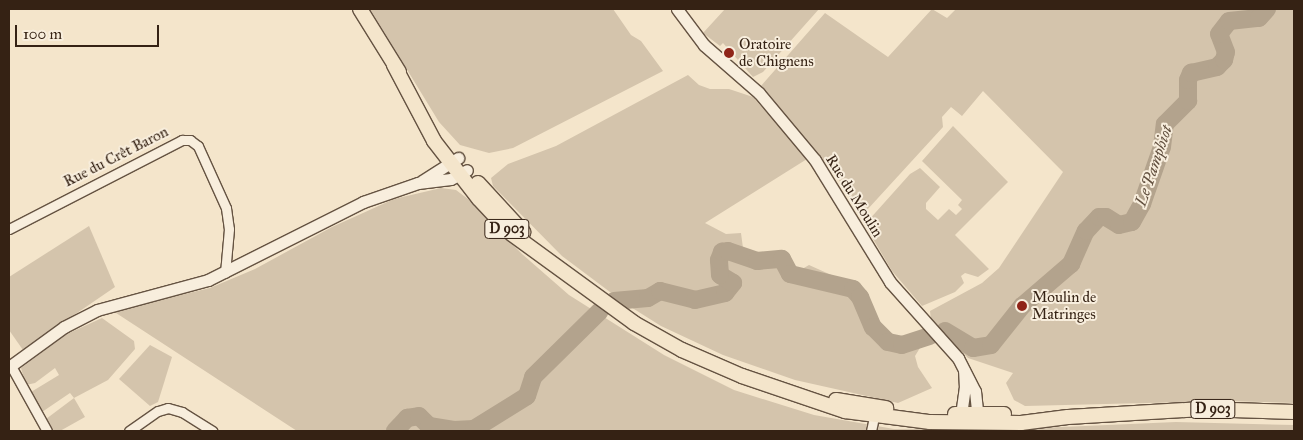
<!DOCTYPE html>
<html>
<head>
<meta charset="utf-8">
<style>
	body { margin:0 }
	#map { position:relative; width:1303px; height:440px; overflow:hidden; background:#f4e5cb; font-family:"IM FELL Great Primer",serif }
	div>[style] { position:absolute }
	.green>* { inset:0; background:#d4c4ac }
	.river>* { height:18px; margin:-9px; padding:0 9px; transform-origin:9px; border-radius:9px; background:#b3a38d }
	.roads { filter:drop-shadow(1px 0 #655342) drop-shadow(-1px 0 #655342) drop-shadow(0 1px #655342) drop-shadow(0 -1px #655342) }
	.minor>* { height:9px; margin:-4.5px; padding:0 4.5px; transform-origin:4.5px; border-radius:4.5px; background:#f8eedd }
	.tertiary>* { height:11px; margin:-5.5px; padding:0 5.5px; transform-origin:5.5px; border-radius:5.5px; background:#f8eedd }
	.primary>* { height:14px; margin:-7px; padding:0 7px; transform-origin:7px; border-radius:7px; background:#f4e5cb }
	.dots>* { width:14px; height:14px; translate:-50% -50%; box-sizing:border-box; border:2px solid #f8eedd; border-radius:50% }
	span { translate:-50% -50%; white-space:nowrap; text-align:center; line-height:1.15; -webkit-text-stroke:4px #f8eedd; paint-order:stroke }
	.shield-label span { padding:1px 4px; background:#f8eedd; border:1px solid; border-radius:4px; -webkit-text-stroke-width:0 }
	.shield-label { font-size:14px; color:#352214; font-weight:700 }
	.poi-label { font-size:15px; color:#352214 }
	.left { translate:0 -50%; text-align:left }
	.street-label { font-size:15px; color:#352214 }
	.water-label { font-size:16px; color:#614f3e; font-style:italic }
	.frame { position:absolute; inset:0; border:10px solid #352214; pointer-events:none }
	.scale { position:absolute; left:15px; top:25px; width:144px; height:22px; box-sizing:border-box; border:2px solid #352214; border-top:0; padding-left:6px; font-size:15px; line-height:18px; white-space:nowrap; color:#352214; -webkit-text-stroke:4px #f8eedd; paint-order:stroke }
</style>
</head>
<body>
<div id="map">
	<div class="green">
		<i style="clip-path:polygon(370px 9px,613px 9px,631px 35px,641px 41px,663px 71px,513px 148px,489px 153px,460px 145px,439px 122px)"></i>
		<i style="clip-path:polygon(725px 9px,819px 9px,763px 72px,753px 77px,723px 43px,720px 46px,703px 33px)"></i>
		<i style="clip-path:polygon(932px 9px,947px 18px,956px 9px,1294px 9px,1294px 403px,1227px 401px,1025px 406px,1014px 400px,1006px 383px,1013px 373px,968px 358px,931px 319px,930px 311px,982px 283px,999px 268px,1063px 172px,983px 91px,962px 116px,951px 107px,942px 117px,943px 127px,867px 210px,855px 207px,836px 175px,761px 86px,825px 13px,888px 57px)"></i>
		<i style="clip-path:polygon(688px 75px,699px 85px,710px 89px,729px 89px,753px 97px,807px 159px,705px 223px,726px 234px,741px 233px,743px 248px,759px 257px,772px 251px,784px 254px,797px 272px,809px 265px,858px 287px,865px 298px,869px 314px,886px 333px,906px 338px,928px 332px,932px 337px,923px 343px,915px 356px,918px 367px,932px 388px,898px 403px,795px 380px,723px 355px,661px 326px,626px 304px,562px 256px,493px 186px,491px 178px,508px 164px,556px 146px)"></i>
		<i style="clip-path:polygon(953px 126px,1008px 182px,955px 235px,989px 269px,978px 277px,965px 273px,961px 276px,964px 283px,955px 292px,922px 306px,892px 271px,866px 227px,867px 222px,910px 174px,920px 168px,940px 187px,926px 203px,926px 209px,938px 220px,949px 209px,956px 215px,962px 209px,958px 205px,962px 200px,922px 161px)"></i>
		<i style="clip-path:polygon(441px 188px,456px 190px,468px 199px,522px 254px,569px 295px,664px 355px,734px 390px,814px 415px,894px 429px,1039px 428px,1176px 422px,1294px 425px,1294px 431px,297px 431px,113px 311px,210px 288px,255px 269px,332px 227px,394px 199px)"></i>
		<i style="clip-path:polygon(89px 226px,115px 287px,23px 350px,9px 330px,9px 277px)"></i>
		<i style="clip-path:polygon(102px 318px,134px 341px,135px 349px,108px 380px,74px 398px,85px 417px,60px 431px,53px 431px,46px 419px,74px 398px,70px 393px,42px 412px,31px 392px,59px 375px,55px 368px,35px 383px,26px 385px,21px 368px,65px 335px)"></i>
		<i style="clip-path:polygon(150px 345px,172px 357px,158px 402px,150px 406px,119px 379px)"></i>
	</div>
	<div class="river">
		<i style="left:614px;top:301px;width:34px;rotate:-5deg"></i>
		<i style="left:648px;top:298px;width:14px;rotate:-30deg"></i>
		<i style="left:660px;top:291px;width:36px;rotate:14deg"></i>
		<i style="left:695px;top:300px;width:31px;rotate:-13deg"></i>
		<i style="left:725px;top:293px;width:13px;rotate:-51deg"></i>
		<i style="left:733px;top:283px;width:15px;rotate:-148deg"></i>
		<i style="left:720px;top:275px;width:15px;rotate:-94deg"></i>
		<i style="left:719px;top:260px;width:9px;rotate:-69deg"></i>
		<i style="left:722px;top:252px;width:6px;rotate:-9deg"></i>
		<i style="left:728px;top:251px;width:31px;rotate:19deg"></i>
		<i style="left:757px;top:261px;width:25px;rotate:-5deg"></i>
		<i style="left:782px;top:259px;width:17px;rotate:62deg"></i>
		<i style="left:790px;top:274px;width:65px;rotate:13.4deg"></i>
		<i style="left:853px;top:289px;width:11px;rotate:49deg"></i>
		<i style="left:860px;top:297px;width:33px;rotate:67deg"></i>
		<i style="left:873px;top:327px;width:21px;rotate:45deg"></i>
		<i style="left:888px;top:342px;width:14px;rotate:12deg"></i>
		<i style="left:902px;top:345px;width:29px;rotate:-18deg"></i>
		<i style="left:945px;top:331px;width:33px;rotate:31deg"></i>
		<i style="left:973px;top:348px;width:18px;rotate:-9deg"></i>
		<i style="left:991px;top:345px;width:50px;rotate:-51.5deg"></i>
		<i style="left:1022px;top:306px;width:65px;rotate:-40.6deg"></i>
		<i style="left:1071px;top:264px;width:36px;rotate:-66deg"></i>
		<i style="left:1086px;top:231px;width:19px;rotate:-47deg"></i>
		<i style="left:1099px;top:217px;width:7px"></i>
		<i style="left:1106px;top:217px;width:15px;rotate:32deg"></i>
		<i style="left:1119px;top:225px;width:13px;rotate:-13deg"></i>
		<i style="left:1132px;top:222px;width:21px;rotate:-61deg"></i>
		<i style="left:1142px;top:204px;width:60px;rotate:-70.7deg"></i>
		<i style="left:1162px;top:147px;width:23px;rotate:-83deg"></i>
		<i style="left:1165px;top:124px;width:33px;rotate:-45deg"></i>
		<i style="left:1188px;top:101px;width:21px;rotate:-90deg"></i>
		<i style="left:1188px;top:80px;width:8px;rotate:-67deg"></i>
		<i style="left:1191px;top:73px;width:27px;rotate:-13deg"></i>
		<i style="left:1217px;top:67px;width:10px;rotate:-45deg"></i>
		<i style="left:1224px;top:60px;width:8px;rotate:-76deg"></i>
		<i style="left:1226px;top:52px;width:19px;rotate:-111deg"></i>
		<i style="left:1219px;top:34px;width:16px;rotate:-52deg"></i>
		<i style="left:1229px;top:21px;width:30px;rotate:-6deg"></i>
		<i style="left:1259px;top:18px;width:12px;rotate:-48deg"></i>
		<i style="left:395px;top:431px;width:18px;rotate:-47deg"></i>
		<i style="left:407px;top:418px;width:12px;rotate:-9deg"></i>
		<i style="left:419px;top:416px;width:14px;rotate:45deg"></i>
		<i style="left:429px;top:426px;width:25px;rotate:9deg"></i>
		<i style="left:454px;top:430px;width:20px;rotate:-3deg"></i>
		<i style="left:474px;top:429px;width:62px;rotate:-31.9deg"></i>
		<i style="left:527px;top:396px;width:20px;rotate:-72deg"></i>
		<i style="left:533px;top:377px;width:94px;rotate:-44.6deg"></i>
	</div>
	<div class="roads">
		<div class="minor">
			<i style="left:9px;top:229px;width:195px;rotate:-27.2deg"></i>
			<i style="left:182px;top:140px;width:8px"></i>
			<i style="left:190px;top:140px;width:10px;rotate:37deg"></i>
			<i style="left:198px;top:146px;width:68px;rotate:65.7deg"></i>
			<i style="left:226px;top:208px;width:21px;rotate:82deg"></i>
			<i style="left:229px;top:229px;width:44px;rotate:95.2deg"></i>
			<i style="left:11px;top:366px;width:74px;rotate:61deg"></i>
			<i style="left:129px;top:431px;width:35px;rotate:-35deg"></i>
			<i style="left:158px;top:411px;width:10px;rotate:-17deg"></i>
			<i style="left:168px;top:408px;width:15px;rotate:16deg"></i>
			<i style="left:182px;top:412px;width:36px;rotate:32deg"></i>
			<i style="left:871px;top:431px;width:19px;rotate:-78deg"></i>
		</div>
		<div class="tertiary">
			<i style="left:677px;top:9px;width:45px;rotate:53.1deg"></i>
			<i style="left:704px;top:45px;width:73px;rotate:41.1deg"></i>
			<i style="left:759px;top:93px;width:87px;rotate:50.1deg"></i>
			<i style="left:815px;top:160px;width:143px;rotate:58.4deg"></i>
			<i style="left:890px;top:282px;width:102px;rotate:48.2deg"></i>
			<i style="left:958px;top:358px;width:37px;rotate:63deg"></i>
			<i style="left:975px;top:391px;width:30px;rotate:84deg"></i>
			<i style="left:422px;top:181px;width:43px;rotate:-32.6deg"></i>
			<i style="left:9px;top:367px;width:68px;rotate:-36deg"></i>
			<i style="left:64px;top:327px;width:37px;rotate:-27deg"></i>
			<i style="left:97px;top:310px;width:115px;rotate:-15.1deg"></i>
			<i style="left:208px;top:280px;width:174px;rotate:-26.7deg"></i>
			<i style="left:363px;top:202px;width:58px;rotate:-19.1deg"></i>
			<i style="left:418px;top:183px;width:33px;rotate:-7deg"></i>
			<i style="left:451px;top:179px;width:18px;rotate:-29deg"></i>
			<i style="left:960px;top:422px;width:34px;rotate:-82deg"></i>
			<i style="left:965px;top:388px;width:17px;rotate:-93deg"></i>
		</div>
		<div class="primary">
			<i style="left:360px;top:9px;width:74px;rotate:58.2deg"></i>
			<i style="left:394px;top:65px;width:86px;rotate:62.2deg"></i>
			<i style="left:434px;top:141px;width:73px;rotate:52.2deg"></i>
			<i style="left:479px;top:199px;width:48px;rotate:46.7deg"></i>
			<i style="left:512px;top:234px;width:151px;rotate:36.1deg"></i>
			<i style="left:634px;top:323px;width:55px;rotate:29.4deg"></i>
			<i style="left:682px;top:350px;width:65px;rotate:23.4deg"></i>
			<i style="left:742px;top:376px;width:109px;rotate:18.8deg"></i>
			<i style="left:845px;top:411px;width:86px;rotate:7.4deg"></i>
			<i style="left:930px;top:422px;width:91px;rotate:0.6deg"></i>
			<i style="left:1021px;top:423px;width:47px;rotate:-7.3deg"></i>
			<i style="left:1068px;top:417px;width:134px;rotate:-3.4deg"></i>
			<i style="left:1202px;top:409px;width:92px;rotate:1.9deg"></i>
			<i style="left:478px;top:183px;width:67px;rotate:47.4deg"></i>
			<i style="left:836px;top:400px;width:51px;rotate:9.1deg"></i>
			<i style="left:955px;top:414px;width:49px"></i>
		</div>
	</div>
	<div class="dots">
		<i style="left:729px;top:53px;background:#8f2418"></i>
		<i style="left:1022px;top:306px;background:#8f2418"></i>
	</div>
	<div class="shield-label">
		<span style="left:507px;top:229px">D 903</span>
		<span style="left:1213px;top:409px">D 903</span>
	</div>
	<div class="poi-label">
		<span class="left" style="left:739px;top:53px">Oratoire<br>de Chignens</span>
		<span class="left" style="left:1032px;top:306px">Moulin de<br>Matringes</span>
	</div>
	<div class="street-label">
		<span style="left:116px;top:157px;rotate:-27deg">Rue du Crêt Baron</span>
		<span style="left:854px;top:196px;rotate:58deg">Rue du Moulin</span>
	</div>
	<div class="water-label">
		<span style="left:1154px;top:166px;rotate:-71deg">Le Pamphiot</span>
	</div>
	<div class="frame"></div>
	<div class="scale">100 m</div>
</div>
</body>
</html>
